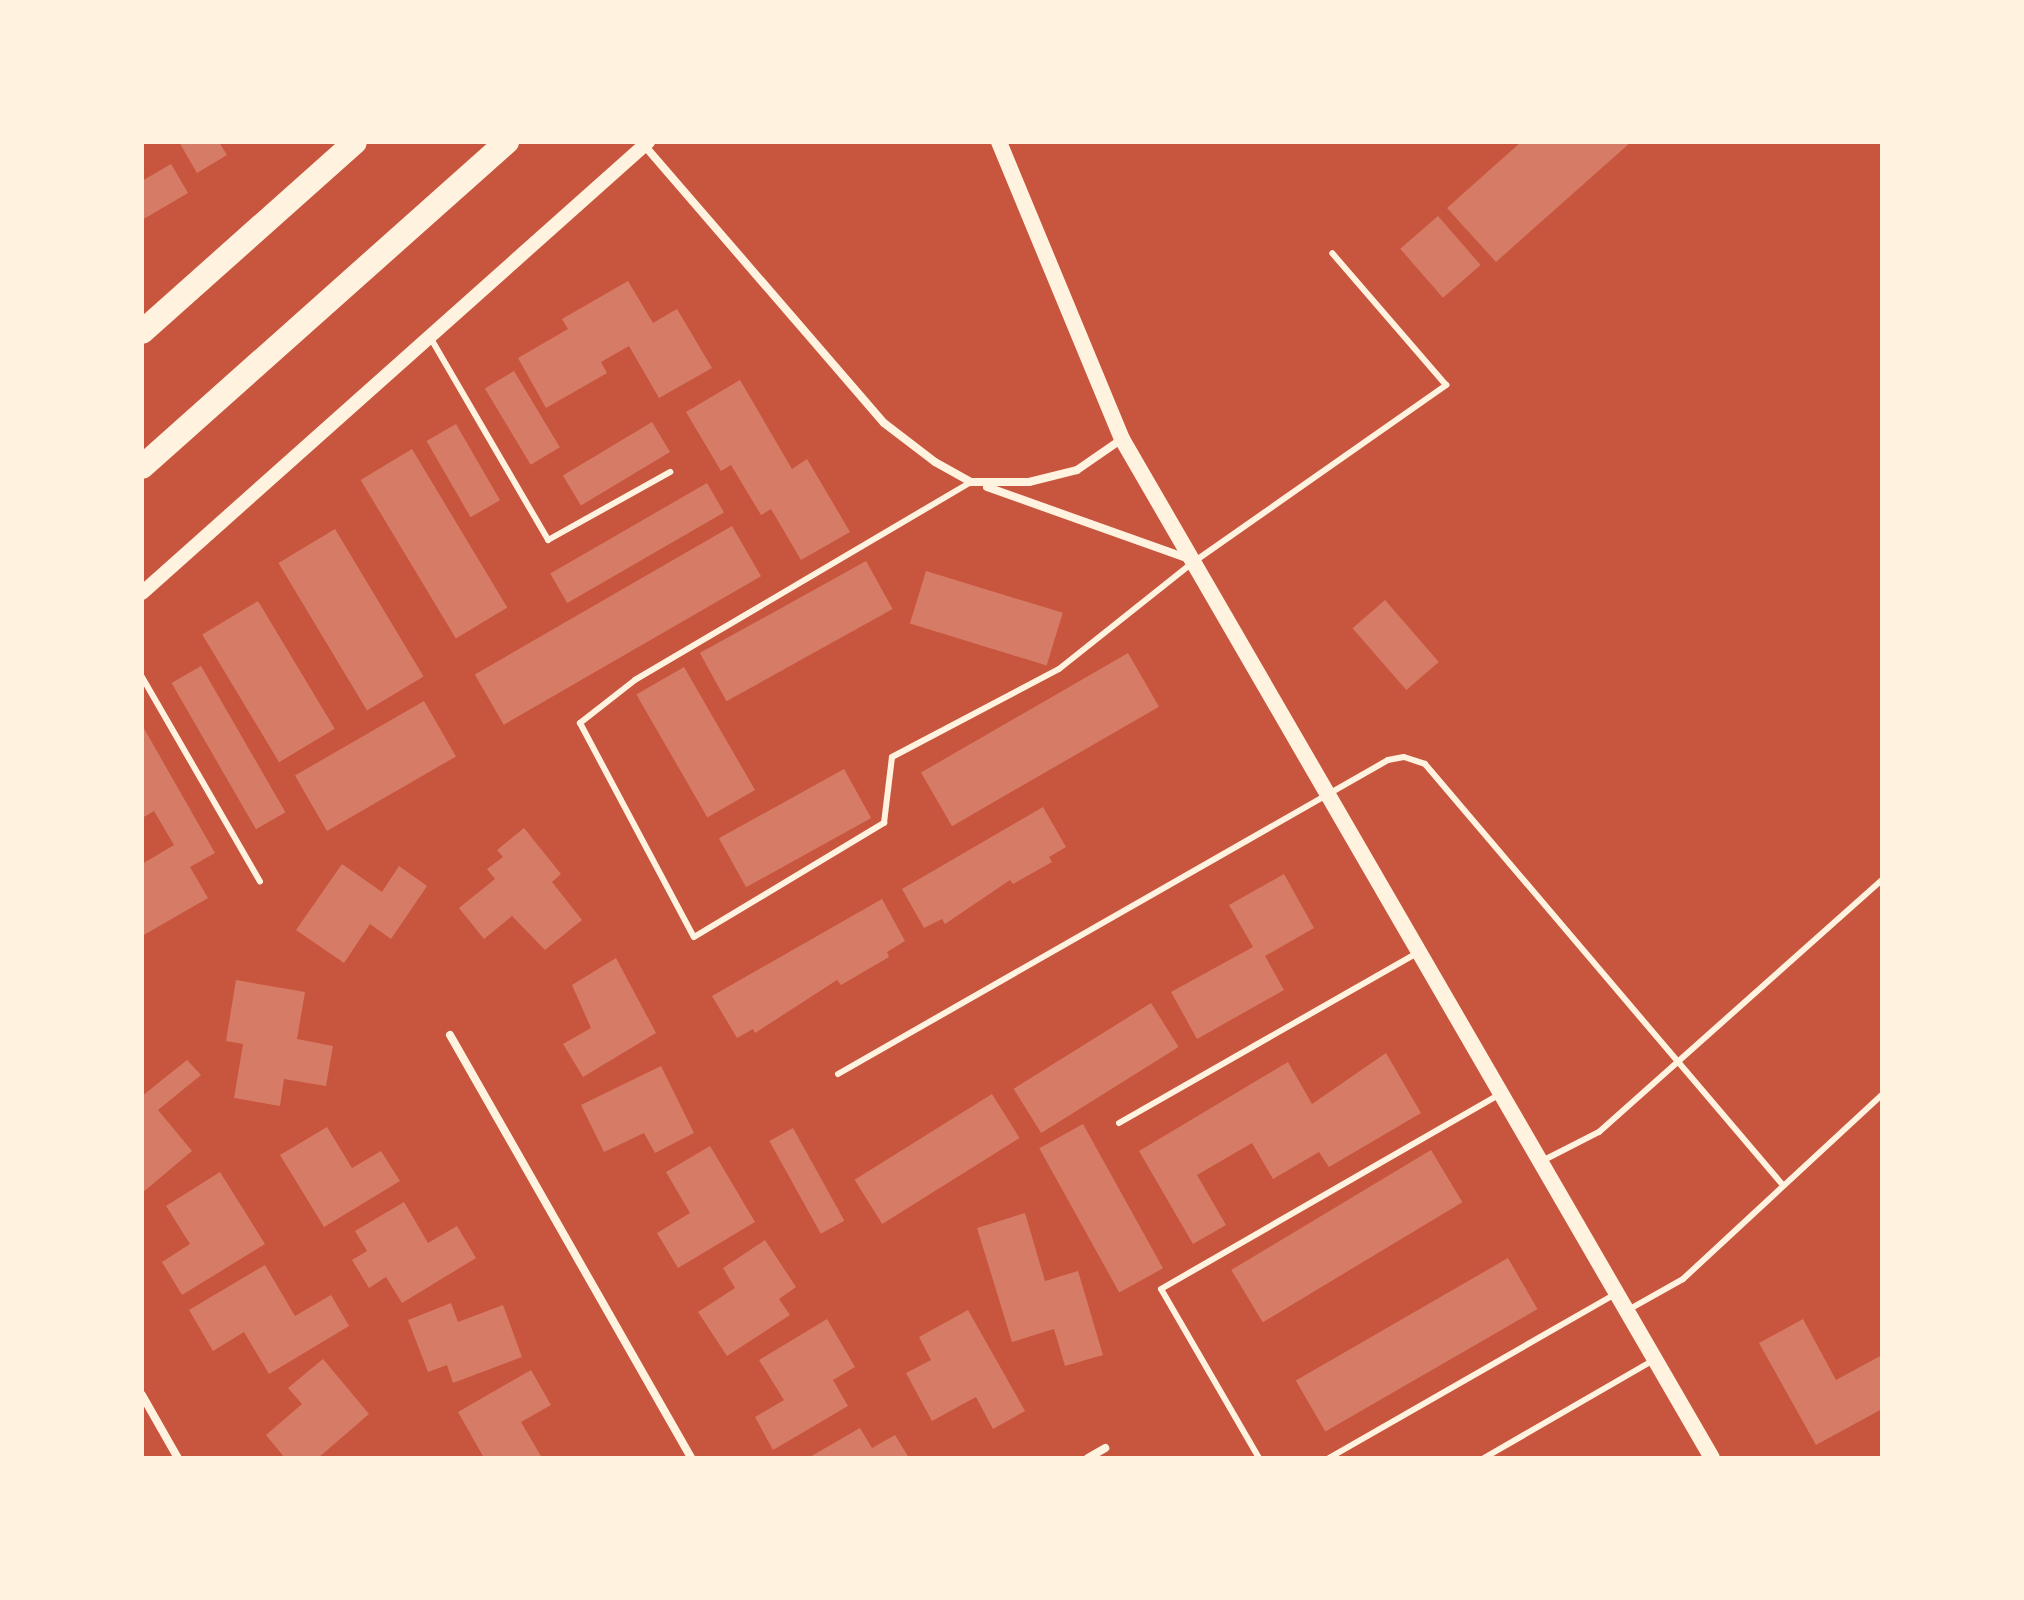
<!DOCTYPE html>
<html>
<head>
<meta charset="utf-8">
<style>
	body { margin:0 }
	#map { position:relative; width:2024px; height:1600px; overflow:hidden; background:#c8553d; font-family:"IBM Plex Serif",serif }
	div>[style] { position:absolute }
	.building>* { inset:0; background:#d67c66; transform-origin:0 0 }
	.service>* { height:6px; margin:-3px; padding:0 3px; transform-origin:3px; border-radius:3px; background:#fff3e0 }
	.minor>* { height:8px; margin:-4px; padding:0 4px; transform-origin:4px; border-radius:4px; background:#fff3e0 }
	.tertiary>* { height:14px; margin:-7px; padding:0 7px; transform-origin:7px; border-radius:7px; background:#fff3e0 }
	.secondary>* { height:16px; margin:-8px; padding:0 8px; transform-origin:8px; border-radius:8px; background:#fff3e0 }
	.motorway>* { height:24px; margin:-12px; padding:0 12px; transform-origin:12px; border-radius:12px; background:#fff3e0 }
	span { translate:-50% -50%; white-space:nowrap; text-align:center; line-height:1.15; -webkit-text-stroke:8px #fff3e0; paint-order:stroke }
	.frame { position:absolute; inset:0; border:144px solid #fff3e0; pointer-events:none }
</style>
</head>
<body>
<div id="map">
	<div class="building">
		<i style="clip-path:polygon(179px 142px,219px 142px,227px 155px,197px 173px)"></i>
		<i style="clip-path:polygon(1521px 142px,1631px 142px,1496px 262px,1447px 208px)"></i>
		<i style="clip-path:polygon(171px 164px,188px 193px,142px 220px,142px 181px)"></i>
		<i style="left:1438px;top:216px;width:65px;height:50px;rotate:49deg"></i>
		<i style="clip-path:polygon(628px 281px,653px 323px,677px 309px,712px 368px,659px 398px,629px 346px,601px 362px,607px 373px,546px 408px,518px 358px,568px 329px,562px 319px)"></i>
		<i style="left:514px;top:371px;width:89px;height:34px;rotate:59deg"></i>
		<i style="clip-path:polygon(740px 380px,792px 469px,807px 459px,850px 532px,801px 560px,771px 509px,761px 515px,731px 465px,721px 471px,686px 412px)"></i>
		<i style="left:652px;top:422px;width:35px;height:104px;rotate:59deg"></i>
		<i style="left:456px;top:424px;width:88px;height:34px;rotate:60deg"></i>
		<i style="left:412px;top:449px;width:185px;height:60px;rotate:59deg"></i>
		<i style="left:707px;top:483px;width:34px;height:181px;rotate:60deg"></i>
		<i style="left:732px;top:526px;width:58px;height:297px;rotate:60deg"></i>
		<i style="left:335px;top:529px;width:172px;height:66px;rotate:59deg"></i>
		<i style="left:866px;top:561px;width:55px;height:190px;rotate:61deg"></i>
		<i style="left:926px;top:571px;width:143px;height:55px;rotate:17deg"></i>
		<i style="left:1385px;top:600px;width:82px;height:43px;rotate:49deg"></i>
		<i style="left:258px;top:601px;width:149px;height:65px;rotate:59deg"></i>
		<i style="left:1128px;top:653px;width:62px;height:239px;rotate:60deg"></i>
		<i style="left:201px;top:666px;width:169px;height:34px;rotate:60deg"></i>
		<i style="left:684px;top:667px;width:142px;height:55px;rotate:60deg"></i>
		<i style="left:424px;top:701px;width:64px;height:149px;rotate:60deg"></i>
		<i style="clip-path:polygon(142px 725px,215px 853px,190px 867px,208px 898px,142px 936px,142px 864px,174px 845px,154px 811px,142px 818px)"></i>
		<i style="left:844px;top:769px;width:56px;height:143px;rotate:61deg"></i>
		<i style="clip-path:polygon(1043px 807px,1066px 847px,1049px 857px,1052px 862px,1013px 884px,1010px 880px,945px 924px,942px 919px,924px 928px,902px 889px)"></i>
		<i style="clip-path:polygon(524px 828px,561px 874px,552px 882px,582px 920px,545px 950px,512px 916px,484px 939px,459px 908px,495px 879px,487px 869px,503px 857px,497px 850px)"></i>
		<i style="clip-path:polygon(342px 864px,382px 892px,399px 866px,427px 886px,391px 939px,370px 924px,344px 963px,296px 930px)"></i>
		<i style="clip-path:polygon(1284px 874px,1314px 928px,1265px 956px,1284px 990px,1197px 1039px,1171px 992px,1253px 947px,1229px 905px)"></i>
		<i style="clip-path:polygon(882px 899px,905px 941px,887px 952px,889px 957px,841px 985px,837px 980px,755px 1033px,753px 1029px,737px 1038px,712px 996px)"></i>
		<i style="clip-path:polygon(616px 958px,656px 1033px,583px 1077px,563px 1044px,591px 1028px,572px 985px)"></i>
		<i style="clip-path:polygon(236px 980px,305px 992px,297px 1039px,333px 1046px,326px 1086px,284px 1079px,280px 1106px,234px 1098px,243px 1044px,226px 1041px)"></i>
		<i style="left:1151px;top:1003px;width:52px;height:162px;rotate:58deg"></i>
		<i style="clip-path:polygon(1386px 1053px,1421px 1113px,1329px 1167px,1319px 1152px,1273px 1179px,1252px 1143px,1197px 1175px,1226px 1225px,1193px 1244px,1139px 1151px,1288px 1062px,1312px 1104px)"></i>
		<i style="clip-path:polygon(187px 1060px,201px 1075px,158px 1110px,192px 1151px,142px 1193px,142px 1096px)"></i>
		<i style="clip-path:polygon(661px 1066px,694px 1133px,655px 1153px,644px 1133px,604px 1152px,581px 1105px)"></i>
		<i style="left:992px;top:1094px;width:52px;height:162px;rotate:58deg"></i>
		<i style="left:1083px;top:1124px;width:165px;height:50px;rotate:61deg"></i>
		<i style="clip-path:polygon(327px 1127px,352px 1168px,381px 1151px,400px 1181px,324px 1227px,280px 1155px)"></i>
		<i style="left:793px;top:1128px;width:106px;height:27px;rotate:61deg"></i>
		<i style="clip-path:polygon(710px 1146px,755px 1222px,678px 1268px,657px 1233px,690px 1213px,666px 1172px)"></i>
		<i style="left:1431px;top:1150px;width:61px;height:233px;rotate:59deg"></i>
		<i style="clip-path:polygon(220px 1172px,265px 1244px,182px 1295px,162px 1262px,190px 1244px,166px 1206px)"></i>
		<i style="clip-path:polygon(404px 1202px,428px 1243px,457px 1226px,476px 1258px,402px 1303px,386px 1277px,369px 1288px,352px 1260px,367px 1251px,355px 1231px)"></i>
		<i style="clip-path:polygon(1025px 1213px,1045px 1281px,1078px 1271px,1103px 1355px,1065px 1366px,1054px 1329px,1012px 1342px,977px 1228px)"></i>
		<i style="clip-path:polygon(765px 1240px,796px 1287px,779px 1299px,790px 1315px,727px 1356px,698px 1312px,735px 1288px,723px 1268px)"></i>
		<i style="left:1508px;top:1258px;width:59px;height:245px;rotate:60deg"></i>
		<i style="clip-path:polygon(265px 1265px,295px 1316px,331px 1295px,349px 1326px,269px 1374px,244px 1332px,213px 1351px,189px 1310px)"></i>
		<i style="clip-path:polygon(451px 1303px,458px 1322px,503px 1305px,522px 1357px,453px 1383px,447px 1365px,428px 1372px,408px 1320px)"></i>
		<i style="clip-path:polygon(968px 1310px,1025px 1411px,993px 1429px,976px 1397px,932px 1421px,906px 1373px,931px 1360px,919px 1337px)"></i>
		<i style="clip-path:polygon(827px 1319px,855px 1367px,833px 1380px,848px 1406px,773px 1450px,755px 1417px,784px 1400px,759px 1360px)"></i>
		<i style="clip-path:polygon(1803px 1319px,1836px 1380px,1882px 1355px,1882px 1409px,1816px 1445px,1759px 1343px)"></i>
		<i style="clip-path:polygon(323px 1359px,369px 1414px,318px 1458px,285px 1458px,266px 1435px,302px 1404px,288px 1388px)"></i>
		<i style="clip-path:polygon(531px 1370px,551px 1405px,521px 1422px,542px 1458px,484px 1458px,458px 1412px)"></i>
		<i style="clip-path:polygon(860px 1428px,872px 1448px,895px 1435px,909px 1458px,808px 1458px)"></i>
	</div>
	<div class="service">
		<i style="left:430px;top:337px;width:235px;rotate:59.8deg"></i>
		<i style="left:548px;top:540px;width:140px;rotate:-29.1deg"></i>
		<i style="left:971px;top:482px;width:390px;rotate:149.5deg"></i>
		<i style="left:635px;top:680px;width:70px;rotate:142deg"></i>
		<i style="left:580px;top:723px;width:242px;rotate:62deg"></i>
		<i style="left:694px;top:937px;width:222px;rotate:-31deg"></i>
		<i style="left:884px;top:823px;width:66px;rotate:-83.1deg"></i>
		<i style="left:892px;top:757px;width:189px;rotate:-27.8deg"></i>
		<i style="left:1059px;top:669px;width:174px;rotate:-38.5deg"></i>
		<i style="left:1195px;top:561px;width:307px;rotate:-35deg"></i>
		<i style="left:1446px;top:385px;width:174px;rotate:-130.8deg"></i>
		<i style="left:142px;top:677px;width:236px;rotate:60deg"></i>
		<i style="left:838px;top:1074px;width:633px;rotate:-29.72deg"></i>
		<i style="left:1388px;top:760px;width:16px;rotate:-11deg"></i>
		<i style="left:1404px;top:757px;width:22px;rotate:18deg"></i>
		<i style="left:1425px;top:764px;width:551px;rotate:49.64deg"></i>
		<i style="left:1119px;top:1123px;width:345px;rotate:-29.7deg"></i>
		<i style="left:1542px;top:1161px;width:64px;rotate:-27deg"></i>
		<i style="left:1599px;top:1132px;width:379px;rotate:-41.7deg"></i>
		<i style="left:1628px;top:1310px;width:63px;rotate:-29.4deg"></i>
		<i style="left:1683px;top:1279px;width:271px;rotate:-42.8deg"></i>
		<i style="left:1259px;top:1458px;width:195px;rotate:-120.1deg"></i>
		<i style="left:1161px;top:1289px;width:391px;rotate:-29.9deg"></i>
		<i style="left:1329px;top:1458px;width:328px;rotate:-29.8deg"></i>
		<i style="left:1484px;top:1458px;width:194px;rotate:-30deg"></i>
	</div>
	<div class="minor">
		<i style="left:644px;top:145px;width:367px;rotate:49.2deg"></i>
		<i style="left:884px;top:423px;width:64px;rotate:37.4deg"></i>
		<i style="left:935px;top:462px;width:41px;rotate:29.1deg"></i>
		<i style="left:971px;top:482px;width:58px"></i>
		<i style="left:1029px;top:482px;width:49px;rotate:-14deg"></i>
		<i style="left:1077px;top:470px;width:55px;rotate:-34.6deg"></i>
		<i style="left:987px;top:487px;width:214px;rotate:19.6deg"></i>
		<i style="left:450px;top:1035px;width:487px;rotate:60.3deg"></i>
		<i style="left:142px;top:1395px;width:73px;rotate:60.3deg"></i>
		<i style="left:1088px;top:1458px;width:20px;rotate:-30deg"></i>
	</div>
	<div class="tertiary">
		<i style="left:142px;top:593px;width:678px;rotate:-41.71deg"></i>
	</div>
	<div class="secondary">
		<i style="left:999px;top:142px;width:321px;rotate:67.5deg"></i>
		<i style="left:1122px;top:439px;width:1177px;rotate:59.93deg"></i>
	</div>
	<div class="motorway">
		<i style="left:142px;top:332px;width:285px;rotate:-41.7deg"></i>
		<i style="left:142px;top:467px;width:489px;rotate:-41.7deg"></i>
	</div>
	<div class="frame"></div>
</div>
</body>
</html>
